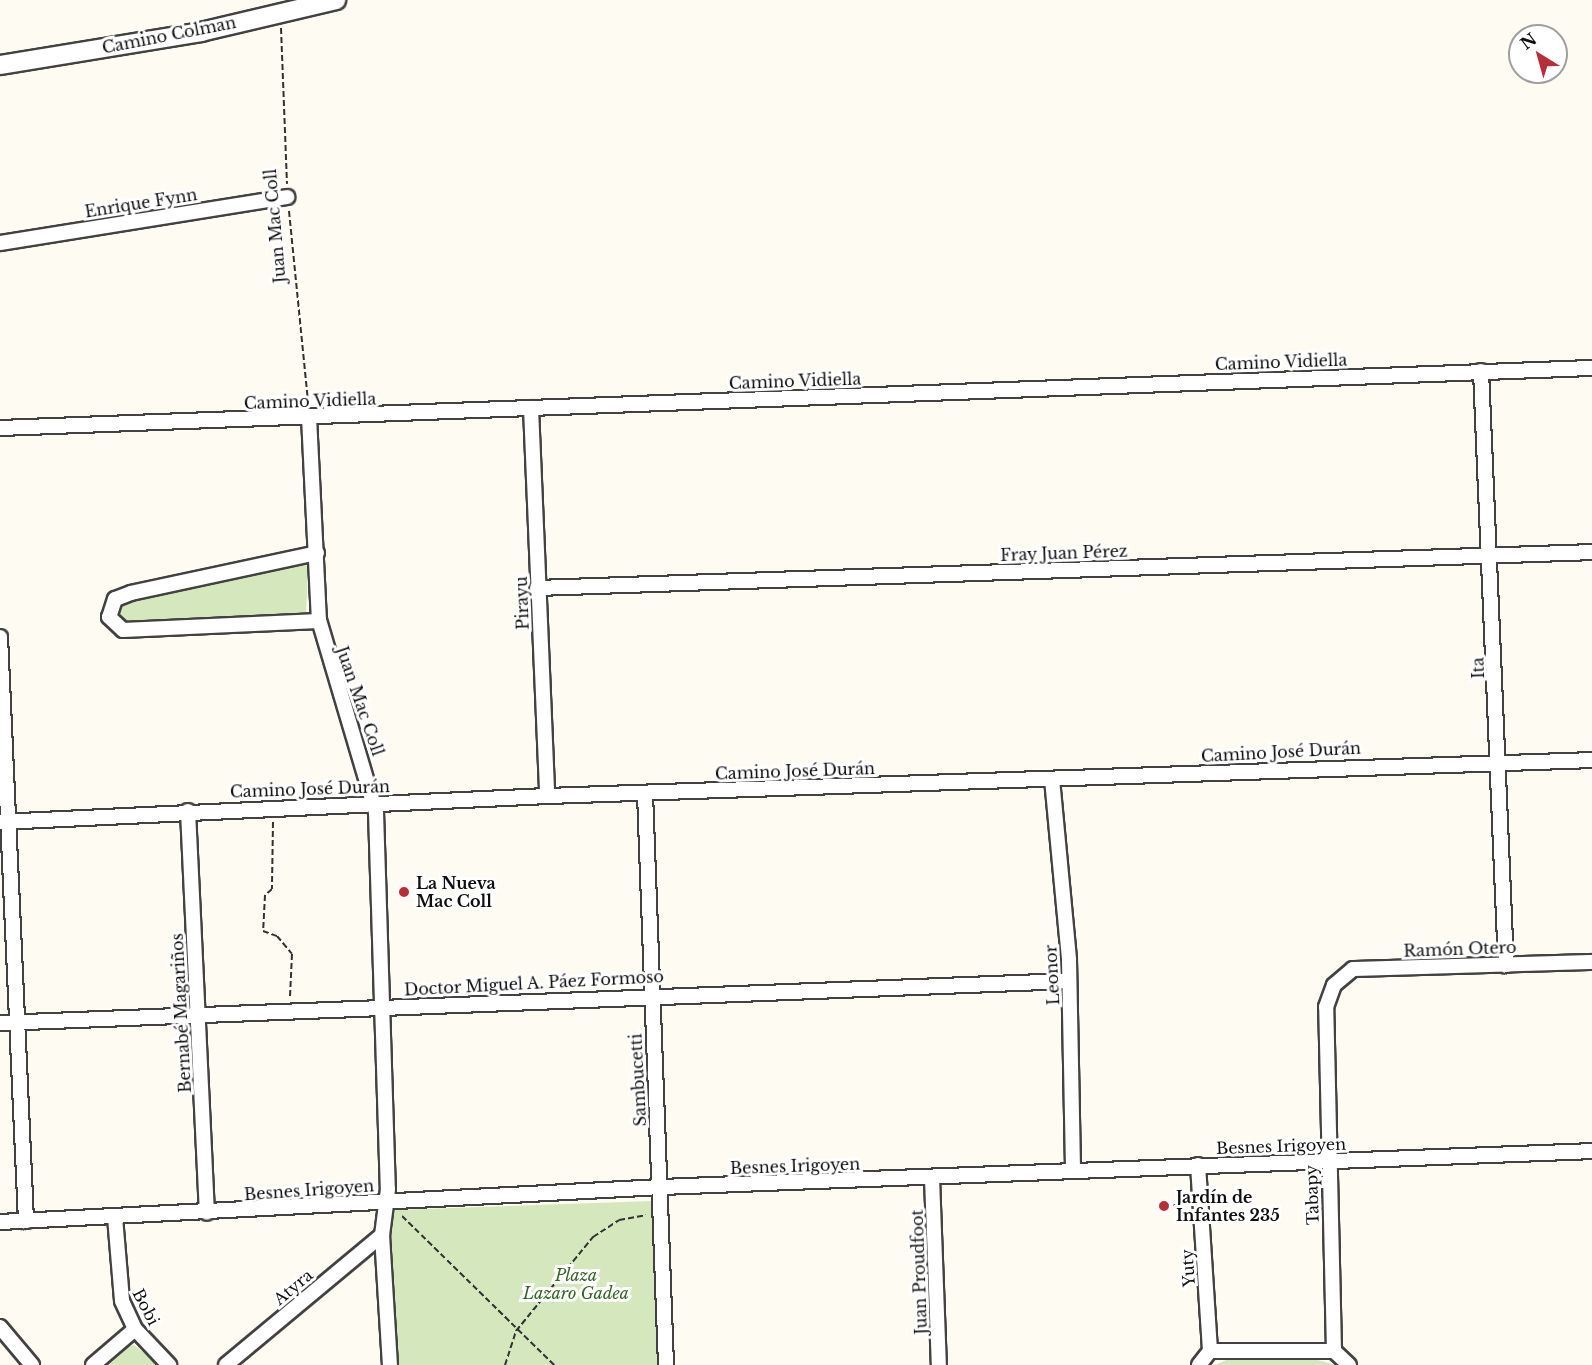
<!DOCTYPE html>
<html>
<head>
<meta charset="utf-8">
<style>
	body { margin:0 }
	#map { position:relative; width:1592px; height:1365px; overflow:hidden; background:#fefbf2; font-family:"Libre Baskerville",serif }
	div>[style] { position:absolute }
	.green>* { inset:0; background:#d4e7bd }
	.path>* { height:2px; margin-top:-1px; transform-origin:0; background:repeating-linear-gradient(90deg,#313131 0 6px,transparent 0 9px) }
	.roads { filter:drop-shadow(2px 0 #424242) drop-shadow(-2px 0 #424242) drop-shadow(0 2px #424242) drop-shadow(0 -2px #424242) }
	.minor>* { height:14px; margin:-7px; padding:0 7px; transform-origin:7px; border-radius:7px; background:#fff }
	.tertiary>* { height:18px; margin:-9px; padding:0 9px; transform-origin:9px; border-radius:9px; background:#fff }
	.dots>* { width:16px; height:16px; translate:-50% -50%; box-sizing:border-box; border:3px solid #fff; border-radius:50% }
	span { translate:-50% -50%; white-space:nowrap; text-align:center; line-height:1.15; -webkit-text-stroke:6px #fff; paint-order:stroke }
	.street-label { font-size:16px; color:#0f0f0f }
	.poi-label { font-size:16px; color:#0f0f0f; font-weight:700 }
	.left { translate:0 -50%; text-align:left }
	.park-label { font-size:16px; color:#326422; font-style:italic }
	.north { position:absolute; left:1508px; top:24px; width:60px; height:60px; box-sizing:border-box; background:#fff; border:2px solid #9f9f9f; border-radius:50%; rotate:323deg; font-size:16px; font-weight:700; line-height:24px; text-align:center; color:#0f0f0f }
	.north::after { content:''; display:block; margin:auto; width:21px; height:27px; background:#b82e38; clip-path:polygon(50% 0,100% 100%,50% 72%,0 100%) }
</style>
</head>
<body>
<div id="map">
	<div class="green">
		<i style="clip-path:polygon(302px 562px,308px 567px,306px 615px,127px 625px,116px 617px,120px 602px)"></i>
		<i style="clip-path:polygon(653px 1201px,661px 1365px,396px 1365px,391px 1217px,396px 1210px)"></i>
		<i style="clip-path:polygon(134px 1345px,159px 1365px,109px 1365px,130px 1346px)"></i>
		<i style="clip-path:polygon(1306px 1357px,1336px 1365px,1215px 1365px,1229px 1359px)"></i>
	</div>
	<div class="path">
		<i style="left:281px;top:28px;width:156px;rotate:87.8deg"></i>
		<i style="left:289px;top:211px;width:192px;rotate:84.3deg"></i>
		<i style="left:273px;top:822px;width:67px;rotate:90.9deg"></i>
		<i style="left:272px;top:889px;width:9px;rotate:139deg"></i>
		<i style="left:265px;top:895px;width:36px;rotate:93deg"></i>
		<i style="left:263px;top:931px;width:15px;rotate:20deg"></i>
		<i style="left:277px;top:936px;width:23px;rotate:50deg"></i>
		<i style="left:292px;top:954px;width:43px;rotate:92.7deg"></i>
		<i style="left:402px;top:1216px;width:213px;rotate:44.4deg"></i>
		<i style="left:505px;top:1365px;width:36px;rotate:-72deg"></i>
		<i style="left:516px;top:1331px;width:122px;rotate:-50.7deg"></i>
		<i style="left:593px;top:1237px;width:31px;rotate:-33deg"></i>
		<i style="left:619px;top:1220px;width:27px;rotate:-10deg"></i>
	</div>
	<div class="roads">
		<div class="minor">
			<i style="left:0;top:243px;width:291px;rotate:-9.1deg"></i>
			<i style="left:1481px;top:371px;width:595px;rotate:87.59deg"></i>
			<i style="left:531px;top:408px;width:388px;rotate:87.6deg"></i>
			<i style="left:309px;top:417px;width:203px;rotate:87.2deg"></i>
			<i style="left:319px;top:620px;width:200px;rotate:73.5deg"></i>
			<i style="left:376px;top:812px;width:377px;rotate:88.2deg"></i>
			<i style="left:388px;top:1189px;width:46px;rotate:97.4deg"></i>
			<i style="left:382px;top:1235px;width:130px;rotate:86.5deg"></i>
			<i style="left:0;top:428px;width:1593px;rotate:-2.16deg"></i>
			<i style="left:317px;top:553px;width:190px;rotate:167.9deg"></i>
			<i style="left:131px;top:593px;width:17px;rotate:159deg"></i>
			<i style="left:115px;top:599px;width:19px;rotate:108deg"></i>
			<i style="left:109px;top:617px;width:19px;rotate:43deg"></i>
			<i style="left:123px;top:630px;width:196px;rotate:-2.6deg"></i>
			<i style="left:537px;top:588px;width:1056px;rotate:-1.95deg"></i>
			<i style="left:0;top:637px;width:585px;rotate:87.45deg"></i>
			<i style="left:1052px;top:779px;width:182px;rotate:84.6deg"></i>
			<i style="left:1069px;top:960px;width:211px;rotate:88.9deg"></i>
			<i style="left:645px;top:793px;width:572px;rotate:87.9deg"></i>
			<i style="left:188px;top:811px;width:402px;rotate:87.3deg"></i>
			<i style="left:0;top:822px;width:548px;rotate:-2.72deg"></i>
			<i style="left:547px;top:796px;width:1046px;rotate:-1.97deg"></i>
			<i style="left:0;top:1023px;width:1070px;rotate:-2.25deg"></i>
			<i style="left:1198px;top:1165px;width:186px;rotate:86.3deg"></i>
			<i style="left:1210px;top:1351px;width:18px;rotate:128deg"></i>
			<i style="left:932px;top:1178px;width:187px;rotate:87.9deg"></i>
			<i style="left:115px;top:1217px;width:84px;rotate:85.2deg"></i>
			<i style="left:122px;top:1301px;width:31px;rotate:65deg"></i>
			<i style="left:135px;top:1329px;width:50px;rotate:46.6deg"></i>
			<i style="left:0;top:1222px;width:662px;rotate:-3.03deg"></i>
			<i style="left:661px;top:1187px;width:932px;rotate:-2.21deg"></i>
			<i style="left:0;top:1327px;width:50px;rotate:49.9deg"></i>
			<i style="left:1210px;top:1351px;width:124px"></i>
			<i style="left:93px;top:1365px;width:55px;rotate:-40.6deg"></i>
			<i style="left:226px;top:1365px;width:203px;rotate:-39.8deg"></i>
			<i style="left:1349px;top:1365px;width:21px;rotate:-137deg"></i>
			<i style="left:1334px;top:1351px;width:344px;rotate:-91.3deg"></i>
			<i style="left:1326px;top:1007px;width:23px;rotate:-70deg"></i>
			<i style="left:1334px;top:985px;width:25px;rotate:-40deg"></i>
			<i style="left:1353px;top:969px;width:239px;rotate:-1.7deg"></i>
		</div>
		<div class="tertiary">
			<i style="left:0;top:65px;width:204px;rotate:-9.3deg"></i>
			<i style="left:201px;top:32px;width:139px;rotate:-13.3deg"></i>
		</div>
	</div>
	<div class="dots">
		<i style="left:404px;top:892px;background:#b82e38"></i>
		<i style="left:1164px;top:1206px;background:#b82e38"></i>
	</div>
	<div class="street-label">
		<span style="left:169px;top:35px;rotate:-11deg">Camino Colman</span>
		<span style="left:141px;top:203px;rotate:-9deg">Enrique Fynn</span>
		<span style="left:275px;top:226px;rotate:-95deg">Juan Mac Coll</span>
		<span style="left:1281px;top:362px;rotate:-2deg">Camino Vidiella</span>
		<span style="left:795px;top:381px;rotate:-2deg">Camino Vidiella</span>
		<span style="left:310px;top:401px;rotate:-2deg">Camino Vidiella</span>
		<span style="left:1064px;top:553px;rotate:-2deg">Fray Juan Pérez</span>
		<span style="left:522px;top:603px;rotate:-92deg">Pirayu</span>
		<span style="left:1478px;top:668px;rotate:-92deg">Ita</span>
		<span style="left:360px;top:701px;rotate:71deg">Juan Mac Coll</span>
		<span style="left:1281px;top:752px;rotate:-3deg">Camino José Durán</span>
		<span style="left:795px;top:771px;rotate:-2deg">Camino José Durán</span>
		<span style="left:310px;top:789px;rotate:-2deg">Camino José Durán</span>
		<span style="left:1460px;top:949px;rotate:-2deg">Ramón Otero</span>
		<span style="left:1052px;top:975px;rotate:-93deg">Leonor</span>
		<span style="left:534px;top:983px;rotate:-3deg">Doctor Miguel A. Páez Formoso</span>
		<span style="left:181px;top:1013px;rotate:-93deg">Bernabé Magariños</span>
		<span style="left:638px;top:1080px;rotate:-93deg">Sambucetti</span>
		<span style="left:1281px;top:1146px;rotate:-2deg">Besnes Irigoyen</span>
		<span style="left:795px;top:1166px;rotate:-2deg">Besnes Irigoyen</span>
		<span style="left:309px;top:1190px;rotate:-4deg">Besnes Irigoyen</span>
		<span style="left:1312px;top:1195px;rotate:-92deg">Tabapy</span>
		<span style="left:1188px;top:1268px;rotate:-94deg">Yuty</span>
		<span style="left:919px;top:1272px;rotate:-92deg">Juan Proudfoot</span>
		<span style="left:293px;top:1287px;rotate:-40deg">Atyra</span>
		<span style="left:146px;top:1307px;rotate:63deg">Bobi</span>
	</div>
	<div class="poi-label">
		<span class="left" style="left:416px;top:892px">La Nueva<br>Mac Coll</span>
		<span class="left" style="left:1176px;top:1206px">Jardín de<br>Infantes 235</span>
	</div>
	<div class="park-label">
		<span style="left:576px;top:1284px">Plaza<br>Lazaro Gadea</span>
	</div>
	<div class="north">N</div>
</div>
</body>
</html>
